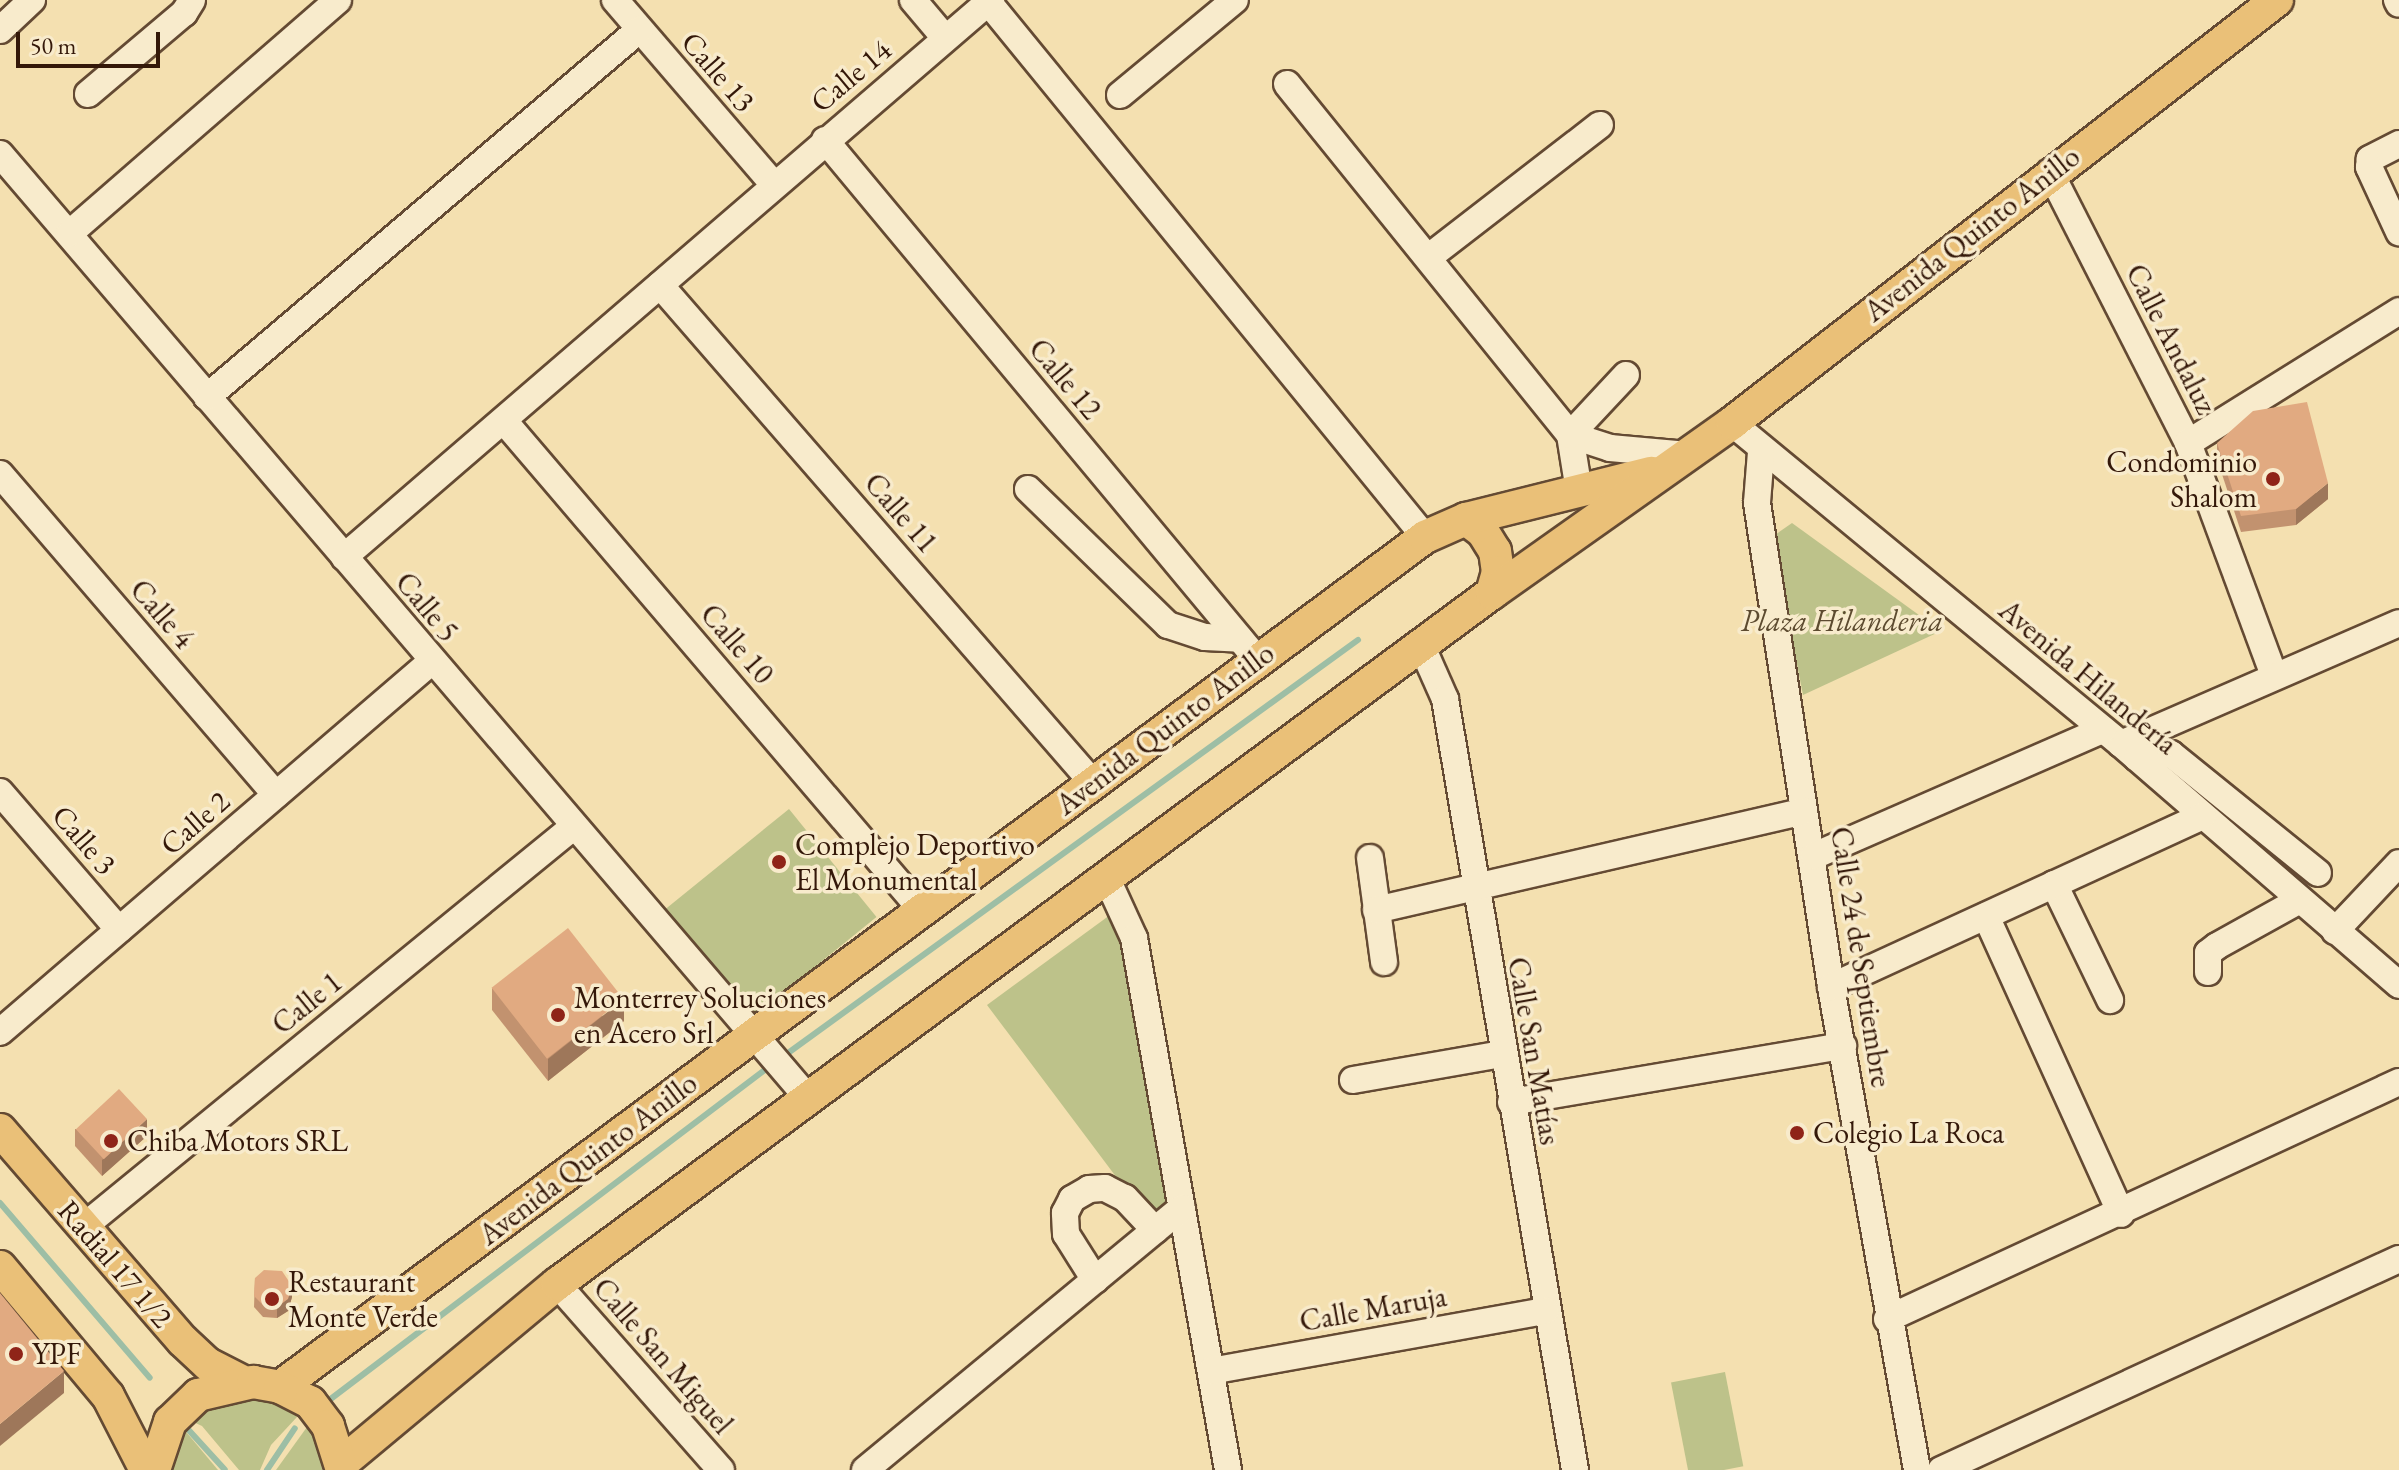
<!DOCTYPE html>
<html>
<head>
<meta charset="utf-8">
<style>
	body { margin:0 }
	#map { position:relative; width:2399px; height:1470px; overflow:hidden; background:#f4e0b0; font-family:"EB Garamond",serif }
	div>[style] { position:absolute }
	.green>* { inset:0; background:#bdc28a; transform-origin:0 0 }
	.stream>* { height:6px; margin:-3px; padding:0 3px; transform-origin:3px; border-radius:3px; background:#9dbea5 }
	.roads { filter:drop-shadow(2px 0 #644a33) drop-shadow(-2px 0 #644a33) drop-shadow(0 2px #644a33) drop-shadow(0 -2px #644a33) }
	.minor>* { height:26px; margin:-13px; padding:0 13px; transform-origin:13px; border-radius:13px; background:#f8ebcc }
	.major>* { height:32px; margin:-16px; padding:0 16px; transform-origin:16px; border-radius:16px; background:#eac078 }
	.wall>* { inset:0; background:#c2926f }
	.shaded-wall>* { inset:0; background:#9e775a }
	.building>* { inset:0; background:#e1aa81; transform-origin:0 0 }
	.dots>* { width:22px; height:22px; translate:-50% -50%; box-sizing:border-box; border:4px solid #f8ebcc; border-radius:50% }
	span { translate:-50% -50%; white-space:nowrap; text-align:center; line-height:1.15; -webkit-text-stroke:7px #f8ebcc; paint-order:stroke }
	.street-label { font-size:30px; color:#341809 }
	.poi-label { font-size:30px; color:#341809 }
	.right { translate:-100% -50%; text-align:right }
	.left { translate:0 -50%; text-align:left }
	.park-label { font-size:30px; color:#5d4b30; font-style:italic }
	.scale { position:absolute; left:16px; top:32px; width:144px; height:36px; box-sizing:border-box; border:4px solid #341809; border-top:0; padding-left:10px; font-size:24px; line-height:28px; white-space:nowrap; color:#341809; -webkit-text-stroke:6px #f8ebcc; paint-order:stroke }
</style>
</head>
<body>
<div id="map">
	<div class="green">
		<i style="clip-path:polygon(1792px 523px,1941px 631px,1803px 695px,1772px 537px)"></i>
		<i style="left:789px;top:809px;width:139px;height:164px;rotate:51deg"></i>
		<i style="clip-path:polygon(1110px 915px,1134px 962px,1173px 1196px,1150px 1222px,987px 1005px)"></i>
		<i style="left:1725px;top:1372px;width:96px;height:55px;rotate:79deg"></i>
		<i style="clip-path:polygon(253px 1392px,292px 1409px,297px 1417px,271px 1445px,260px 1470px,239px 1470px,202px 1426px,189px 1420px,198px 1410px)"></i>
		<i style="clip-path:polygon(182px 1427px,218px 1470px,164px 1470px)"></i>
		<i style="clip-path:polygon(307px 1427px,317px 1441px,323px 1470px,276px 1470px)"></i>
	</div>
	<div class="stream">
		<i style="left:788px;top:1053px;width:704px;rotate:-35.93deg"></i>
		<i style="left:0;top:1203px;width:230px;rotate:49.4deg"></i>
		<i style="left:324px;top:1404px;width:555px;rotate:-37.16deg"></i>
		<i style="left:185px;top:1426px;width:59px;rotate:47.7deg"></i>
		<i style="left:267px;top:1470px;width:50px;rotate:-56.3deg"></i>
	</div>
	<div class="roads">
		<div class="minor">
			<i style="left:615px;top:0;width:244px;rotate:49.3deg"></i>
			<i style="left:913px;top:0;width:50px;rotate:49.9deg"></i>
			<i style="left:2397px;top:0;width:4px;rotate:63deg"></i>
			<i style="left:989px;top:3px;width:689px;rotate:50.77deg"></i>
			<i style="left:0;top:30px;width:44px;rotate:-43.2deg"></i>
			<i style="left:1287px;top:84px;width:451px;rotate:51.1deg"></i>
			<i style="left:1570px;top:435px;width:42px;rotate:18deg"></i>
			<i style="left:1610px;top:448px;width:78px;rotate:5.1deg"></i>
			<i style="left:88px;top:94px;width:126px;rotate:-40.2deg"></i>
			<i style="left:184px;top:13px;width:15px;rotate:-58deg"></i>
			<i style="left:1120px;top:95px;width:149px;rotate:-39.6deg"></i>
			<i style="left:825px;top:140px;width:675px;rotate:50.23deg"></i>
			<i style="left:2399px;top:144px;width:33px;rotate:153deg"></i>
			<i style="left:2370px;top:159px;width:8px;rotate:97deg"></i>
			<i style="left:2369px;top:167px;width:72px;rotate:65.2deg"></i>
			<i style="left:0;top:154px;width:1243px;rotate:49.44deg"></i>
			<i style="left:2050px;top:172px;width:304px;rotate:63deg"></i>
			<i style="left:2188px;top:443px;width:248px;rotate:69.7deg"></i>
			<i style="left:70px;top:233px;width:355px;rotate:-41deg"></i>
			<i style="left:1429px;top:257px;width:216px;rotate:-37.7deg"></i>
			<i style="left:660px;top:285px;width:661px;rotate:48.99deg"></i>
			<i style="left:207px;top:397px;width:567px;rotate:-40.35deg"></i>
			<i style="left:504px;top:421px;width:642px;rotate:49.49deg"></i>
			<i style="left:1732px;top:423px;width:504px;rotate:39.53deg"></i>
			<i style="left:2121px;top:744px;width:368px;rotate:40.9deg"></i>
			<i style="left:2188px;top:443px;width:249px;rotate:-32deg"></i>
			<i style="left:1761px;top:452px;width:51px;rotate:94.5deg"></i>
			<i style="left:1757px;top:503px;width:490px;rotate:81.3deg"></i>
			<i style="left:1831px;top:987px;width:491px;rotate:79.9deg"></i>
			<i style="left:0;top:474px;width:423px;rotate:49.3deg"></i>
			<i style="left:1028px;top:489px;width:195px;rotate:44.2deg"></i>
			<i style="left:1168px;top:625px;width:39px;rotate:18deg"></i>
			<i style="left:1205px;top:637px;width:35px;rotate:3deg"></i>
			<i style="left:1579px;top:491px;width:57px;rotate:-99.1deg"></i>
			<i style="left:1570px;top:435px;width:82px;rotate:-47deg"></i>
			<i style="left:344px;top:557px;width:854px;rotate:-40.73deg"></i>
			<i style="left:1422px;top:647px;width:57px;rotate:66.1deg"></i>
			<i style="left:1445px;top:699px;width:782px;rotate:80.43deg"></i>
			<i style="left:2121px;top:744px;width:303px;rotate:-23.5deg"></i>
			<i style="left:2137px;top:758px;width:34px;rotate:-7deg"></i>
			<i style="left:2171px;top:754px;width:189px;rotate:39deg"></i>
			<i style="left:0;top:792px;width:182px;rotate:49.2deg"></i>
			<i style="left:1814px;top:856px;width:315px;rotate:-23.6deg"></i>
			<i style="left:1370px;top:858px;width:105px;rotate:82.3deg"></i>
			<i style="left:1107px;top:879px;width:65px;rotate:65.4deg"></i>
			<i style="left:1134px;top:938px;width:540px;rotate:79.98deg"></i>
			<i style="left:2054px;top:884px;width:129px;rotate:64.2deg"></i>
			<i style="left:1376px;top:910px;width:439px;rotate:-13deg"></i>
			<i style="left:1986px;top:916px;width:327px;rotate:65.6deg"></i>
			<i style="left:2335px;top:931px;width:93px;rotate:-46.7deg"></i>
			<i style="left:2208px;top:972px;width:19px;rotate:-90deg"></i>
			<i style="left:2208px;top:953px;width:11px;rotate:-38deg"></i>
			<i style="left:2217px;top:946px;width:93px;rotate:-29.1deg"></i>
			<i style="left:1831px;top:987px;width:409px;rotate:-24.7deg"></i>
			<i style="left:0;top:1032px;width:568px;rotate:-40.65deg"></i>
			<i style="left:1353px;top:1080px;width:151px;rotate:-9.9deg"></i>
			<i style="left:1511px;top:1102px;width:337px;rotate:-9.6deg"></i>
			<i style="left:82px;top:1228px;width:634px;rotate:-39.24deg"></i>
			<i style="left:1095px;top:1280px;width:54px;rotate:-122.2deg"></i>
			<i style="left:1066px;top:1234px;width:21px;rotate:-93deg"></i>
			<i style="left:1065px;top:1213px;width:16px;rotate:-63deg"></i>
			<i style="left:1072px;top:1199px;width:20px;rotate:-30deg"></i>
			<i style="left:1089px;top:1189px;width:16px;rotate:-4deg"></i>
			<i style="left:1105px;top:1188px;width:22px;rotate:27deg"></i>
			<i style="left:1125px;top:1198px;width:44px;rotate:46.8deg"></i>
			<i style="left:557px;top:1284px;width:248px;rotate:48.6deg"></i>
			<i style="left:1887px;top:1319px;width:564px;rotate:-24.84deg"></i>
			<i style="left:1211px;top:1371px;width:340px;rotate:-10.2deg"></i>
			<i style="left:865px;top:1470px;width:411px;rotate:-39.6deg"></i>
			<i style="left:1941px;top:1470px;width:504px;rotate:-24.74deg"></i>
		</div>
		<div class="major">
			<i style="left:1466px;top:519px;width:21px;rotate:37deg"></i>
			<i style="left:1483px;top:532px;width:22px;rotate:58deg"></i>
			<i style="left:1495px;top:551px;width:21px;rotate:82deg"></i>
			<i style="left:1498px;top:572px;width:22px;rotate:106deg"></i>
			<i style="left:0;top:1130px;width:279px;rotate:49.1deg"></i>
			<i style="left:183px;top:1341px;width:34px;rotate:43deg"></i>
			<i style="left:208px;top:1364px;width:39px;rotate:27deg"></i>
			<i style="left:0;top:1267px;width:168px;rotate:50.1deg"></i>
			<i style="left:108px;top:1396px;width:83px;rotate:62.8deg"></i>
			<i style="left:280px;top:1387px;width:1426px;rotate:-36.59deg"></i>
			<i style="left:1425px;top:537px;width:45px;rotate:-23.7deg"></i>
			<i style="left:1466px;top:519px;width:191px;rotate:-14deg"></i>
			<i style="left:342px;top:1463px;width:280px;rotate:-39.8deg"></i>
			<i style="left:557px;top:1284px;width:1163px;rotate:-36.47deg"></i>
			<i style="left:1492px;top:593px;width:294px;rotate:-35.3deg"></i>
			<i style="left:1732px;top:423px;width:690px;rotate:-37.82deg"></i>
			<i style="left:154px;top:1470px;width:51px;rotate:-71.6deg"></i>
			<i style="left:170px;top:1422px;width:39px;rotate:-44deg"></i>
			<i style="left:198px;top:1395px;width:57px;rotate:-13.3deg"></i>
			<i style="left:253px;top:1382px;width:27px;rotate:10deg"></i>
			<i style="left:280px;top:1387px;width:34px;rotate:27deg"></i>
			<i style="left:310px;top:1402px;width:30px;rotate:53deg"></i>
			<i style="left:328px;top:1426px;width:46px;rotate:72.3deg"></i>
		</div>
	</div>
	<div class="wall">
		<i style="clip-path:polygon(2217px 443px,2328px 499px,2296px 525px,2241px 532px,2217px 459px)"></i>
		<i style="clip-path:polygon(492px 988px,624px 1021px,548px 1081px,492px 1010px)"></i>
		<i style="clip-path:polygon(75px 1129px,147px 1136px,102px 1176px,75px 1146px)"></i>
		<i style="clip-path:polygon(255px 1278px,292px 1297px,288px 1311px,277px 1318px,263px 1317px,254px 1307px)"></i>
	</div>
	<div class="shaded-wall">
		<i style="clip-path:polygon(2328px 483px,2328px 499px,2296px 525px,2296px 509px)"></i>
		<i style="clip-path:polygon(624px 999px,624px 1021px,548px 1081px,548px 1059px)"></i>
		<i style="clip-path:polygon(147px 1119px,147px 1136px,102px 1176px,102px 1160px)"></i>
		<i style="clip-path:polygon(292px 1286px,292px 1297px,288px 1311px,277px 1318px,277px 1307px)"></i>
		<i style="clip-path:polygon(64px 1371px,64px 1393px,0 1446px,0 1424px)"></i>
	</div>
	<div class="building">
		<i style="clip-path:polygon(2307px 402px,2328px 483px,2296px 509px,2241px 516px,2217px 443px,2253px 411px)"></i>
		<i style="left:568px;top:928px;width:90px;height:97px;rotate:52deg"></i>
		<i style="left:119px;top:1089px;width:41px;height:59px;rotate:47deg"></i>
		<i style="clip-path:polygon(264px 1270px,282px 1271px,292px 1286px,288px 1299px,277px 1307px,263px 1305px,254px 1296px,255px 1278px)"></i>
		<i style="clip-path:polygon(0 1293px,64px 1371px,0 1424px)"></i>
	</div>
	<div class="dots">
		<i style="left:2273px;top:479px;background:#8f2418"></i>
		<i style="left:779px;top:862px;background:#8f2418"></i>
		<i style="left:558px;top:1015px;background:#8f2418"></i>
		<i style="left:1797px;top:1133px;background:#8f2418"></i>
		<i style="left:111px;top:1141px;background:#8f2418"></i>
		<i style="left:272px;top:1299px;background:#8f2418"></i>
		<i style="left:16px;top:1354px;background:#8f2418"></i>
	</div>
	<div class="street-label">
		<span style="left:718px;top:72px;rotate:49deg">Calle 13</span>
		<span style="left:851px;top:76px;rotate:-40deg">Calle 14</span>
		<span style="left:1972px;top:234px;rotate:-38deg">Avenida Quinto Anillo</span>
		<span style="left:2171px;top:339px;rotate:63deg">Calle Andaluz</span>
		<span style="left:1065px;top:379px;rotate:50deg">Calle 12</span>
		<span style="left:901px;top:513px;rotate:49deg">Calle 11</span>
		<span style="left:427px;top:607px;rotate:50deg">Calle 5</span>
		<span style="left:162px;top:614px;rotate:49deg">Calle 4</span>
		<span style="left:737px;top:644px;rotate:49deg">Calle 10</span>
		<span style="left:2088px;top:677px;rotate:40deg">Avenida Hilandería</span>
		<span style="left:1165px;top:729px;rotate:-37deg">Avenida Quinto Anillo</span>
		<span style="left:195px;top:823px;rotate:-41deg">Calle 2</span>
		<span style="left:84px;top:840px;rotate:49deg">Calle 3</span>
		<span style="left:1861px;top:957px;rotate:81deg">Calle 24 de Septiembre</span>
		<span style="left:307px;top:1003px;rotate:-39deg">Calle 1</span>
		<span style="left:1534px;top:1051px;rotate:80deg">Calle San Matías</span>
		<span style="left:588px;top:1159px;rotate:-37deg">Avenida Quinto Anillo</span>
		<span style="left:115px;top:1264px;rotate:49deg">Radial 17 1/2</span>
		<span style="left:1373px;top:1309px;rotate:-10deg">Calle Maruja</span>
		<span style="left:663px;top:1356px;rotate:49deg">Calle San Miguel</span>
	</div>
	<div class="poi-label">
		<span class="right" style="left:2257px;top:479px">Condominio<br>Shalom</span>
		<span class="left" style="left:795px;top:862px">Complejo Deportivo<br>El Monumental</span>
		<span class="left" style="left:574px;top:1015px">Monterrey Soluciones<br>en Acero Srl</span>
		<span class="left" style="left:1813px;top:1133px">Colegio La Roca</span>
		<span class="left" style="left:127px;top:1141px">Chiba Motors SRL</span>
		<span class="left" style="left:288px;top:1299px">Restaurant<br>Monte Verde</span>
		<span class="left" style="left:32px;top:1354px">YPF</span>
	</div>
	<div class="park-label">
		<span style="left:1842px;top:621px">Plaza Hilanderia</span>
	</div>
	<div class="scale">50 m</div>
</div>
</body>
</html>
